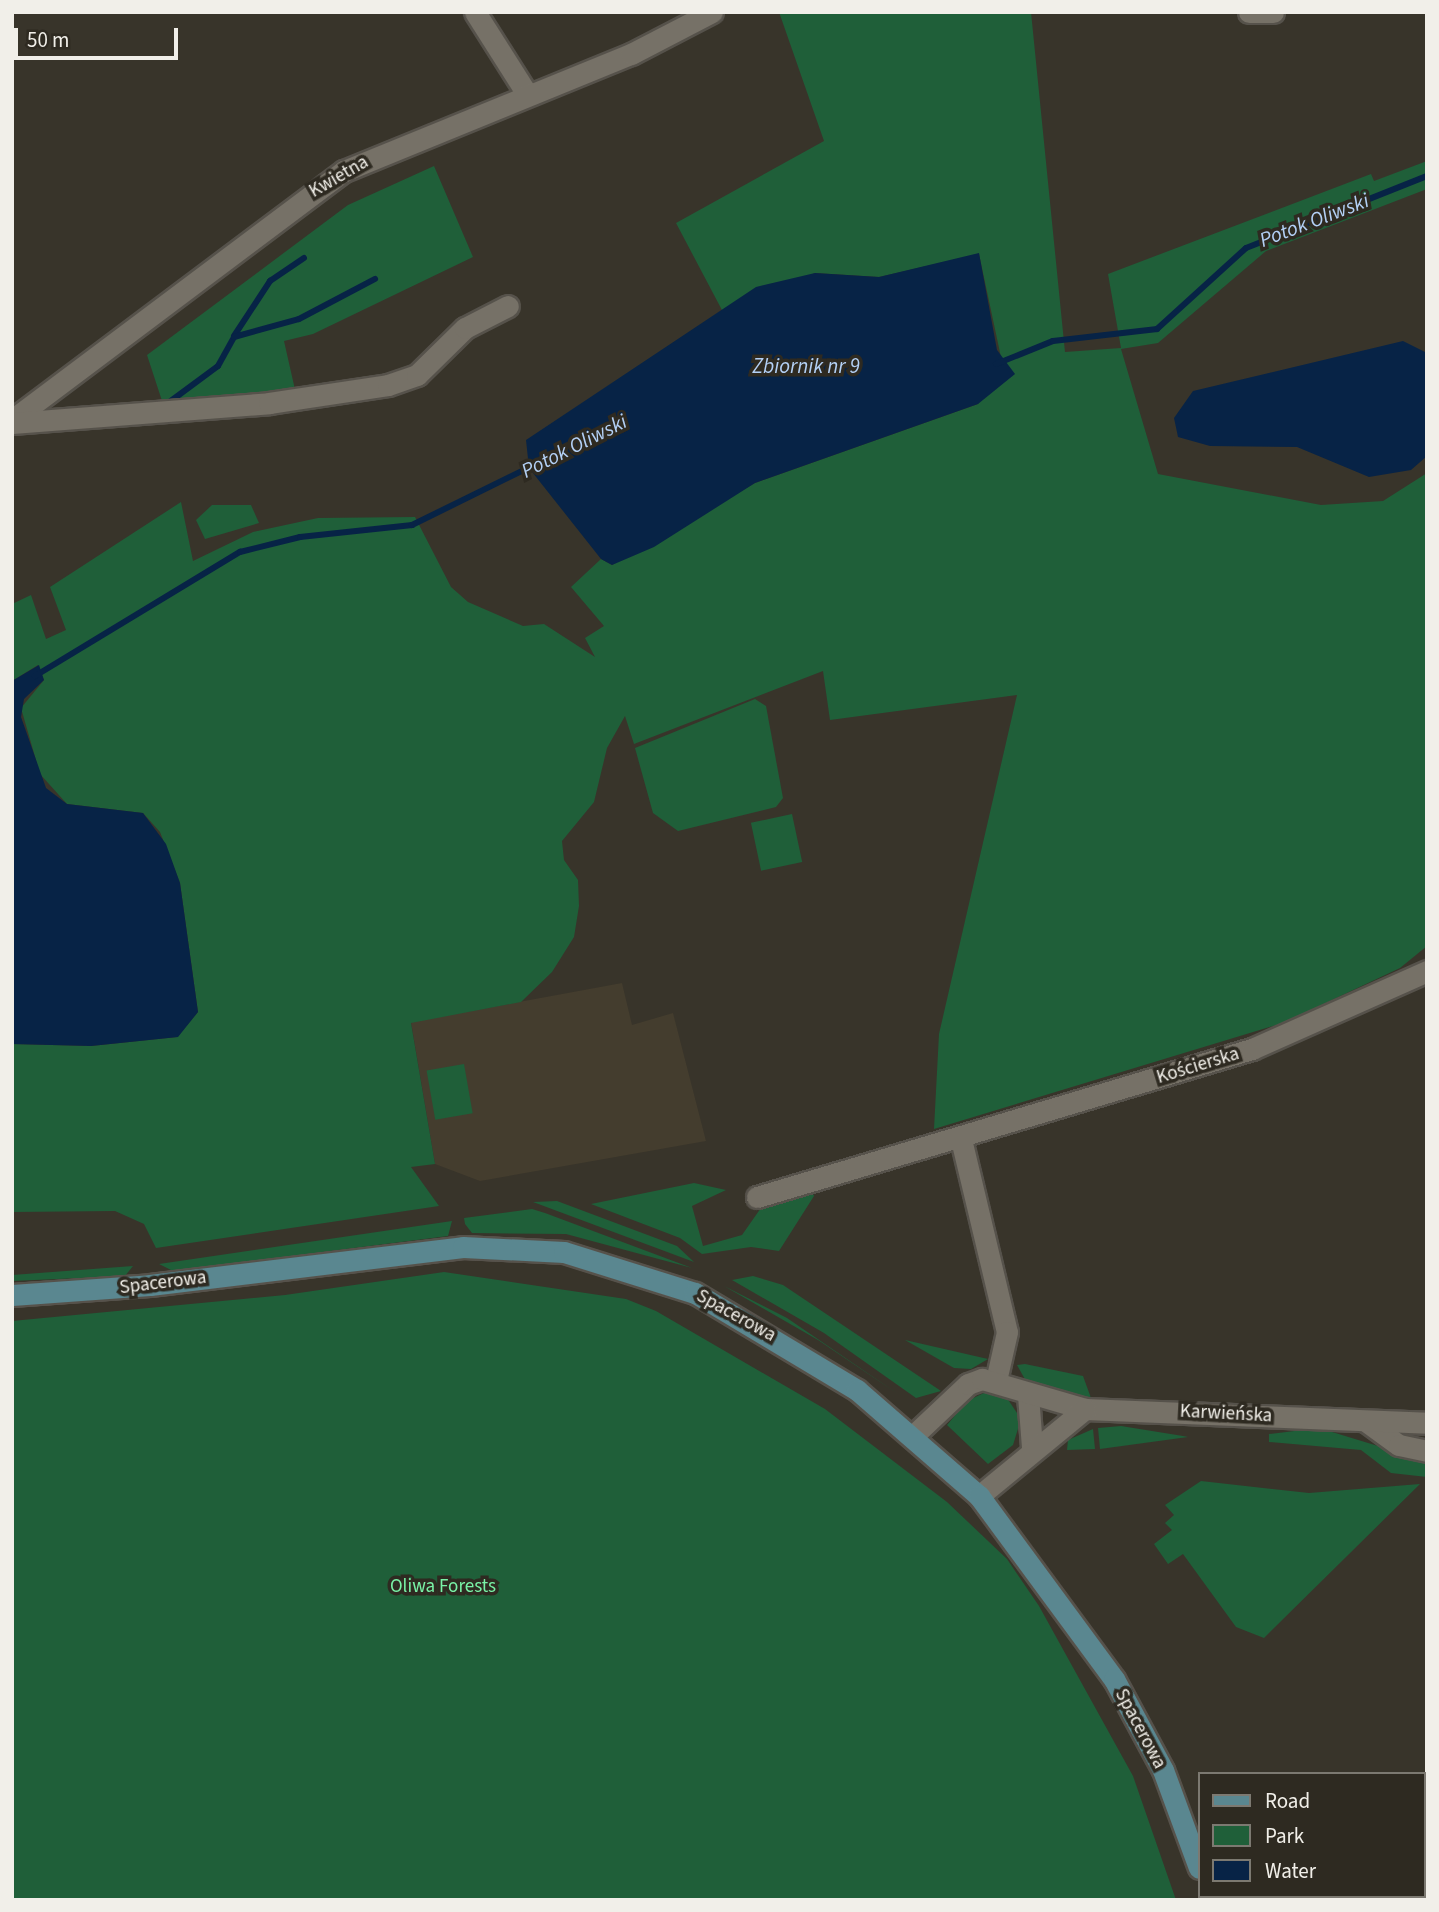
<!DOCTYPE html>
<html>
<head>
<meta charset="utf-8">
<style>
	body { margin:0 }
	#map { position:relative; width:1439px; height:1912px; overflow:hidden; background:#38342a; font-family:"Source Sans 3",sans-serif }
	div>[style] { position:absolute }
	.built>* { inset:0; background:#443d2e }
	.green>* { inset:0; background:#1f5f39; transform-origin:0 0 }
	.water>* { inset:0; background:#072346 }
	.stream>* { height:6px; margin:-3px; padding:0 3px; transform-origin:3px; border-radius:3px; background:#072346 }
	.roads { filter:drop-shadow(2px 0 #56524b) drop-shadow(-2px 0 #56524b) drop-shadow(0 2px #56524b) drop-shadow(0 -2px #56524b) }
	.street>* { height:21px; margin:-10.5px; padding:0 10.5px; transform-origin:10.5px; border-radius:10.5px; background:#767167 }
	.secondary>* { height:21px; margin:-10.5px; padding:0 10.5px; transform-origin:10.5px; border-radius:10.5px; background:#5a8790 }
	span { translate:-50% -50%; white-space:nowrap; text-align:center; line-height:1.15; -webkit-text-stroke:7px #2e2a21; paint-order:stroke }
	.street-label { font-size:19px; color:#f1efe9 }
	.park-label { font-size:19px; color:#79f2a6 }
	.water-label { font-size:21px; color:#b3d0f5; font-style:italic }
	.frame { position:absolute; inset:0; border:14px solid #f1efe9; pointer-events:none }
	.legend { position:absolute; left:1198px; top:1772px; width:228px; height:126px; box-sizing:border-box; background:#2e2a21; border:2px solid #7c7971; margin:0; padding:9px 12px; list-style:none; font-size:21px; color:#f1efe9 }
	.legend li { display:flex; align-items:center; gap:14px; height:35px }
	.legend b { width:35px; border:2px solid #7c7971 }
	.scale { position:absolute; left:14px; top:28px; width:164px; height:32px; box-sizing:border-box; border:4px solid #f1efe9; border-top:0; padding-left:9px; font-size:21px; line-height:24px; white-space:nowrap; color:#f1efe9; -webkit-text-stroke:5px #2e2a21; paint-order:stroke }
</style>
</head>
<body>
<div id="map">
	<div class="built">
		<i style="clip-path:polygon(622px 983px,632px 1025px,673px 1013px,706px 1141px,480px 1181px,435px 1164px,411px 1022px)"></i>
	</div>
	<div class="green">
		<i style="clip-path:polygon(779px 12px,1031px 12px,1065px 352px,1121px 348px,1108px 274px,1371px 174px,1374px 181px,1427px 161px,1427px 189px,1266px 251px,1158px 343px,1121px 349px,1158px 474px,1321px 505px,1383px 501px,1427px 473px,1427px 946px,1400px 968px,1283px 1023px,934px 1129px,939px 1034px,1017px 695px,830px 720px,823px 671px,634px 744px,625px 716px,607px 748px,594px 802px,562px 841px,564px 860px,578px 880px,579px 906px,574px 937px,552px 972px,521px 1002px,411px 1023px,435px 1164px,411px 1167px,439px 1206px,156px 1248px,144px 1224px,115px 1211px,12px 1212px,12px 1044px,91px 1046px,177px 1037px,198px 1012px,180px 883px,160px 832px,143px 813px,67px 804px,40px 774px,21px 708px,44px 680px,38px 665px,12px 681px,12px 604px,31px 595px,46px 639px,66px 630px,50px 587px,181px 502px,193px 561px,253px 532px,318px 518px,415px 517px,451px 587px,468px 602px,523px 626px,544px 624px,595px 657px,585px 638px,604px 626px,571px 587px,601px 559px,612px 565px,755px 483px,978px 404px,1002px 362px,979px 254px,879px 277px,815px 273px,723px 312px,676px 223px,824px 141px)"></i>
		<i style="clip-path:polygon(434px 166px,473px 257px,313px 334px,284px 341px,296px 394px,164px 407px,147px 355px,348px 205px)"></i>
		<i style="clip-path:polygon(212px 505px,251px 505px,259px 523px,205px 539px,196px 520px)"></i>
		<i style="clip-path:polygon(755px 699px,766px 706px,783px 798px,776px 807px,678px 831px,653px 813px,635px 748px)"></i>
		<i style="left:792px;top:814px;width:49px;height:42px;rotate:78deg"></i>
		<i style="left:464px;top:1064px;width:50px;height:38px;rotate:80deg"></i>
		<i style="clip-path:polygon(694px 1183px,726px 1190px,692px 1206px,703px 1246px,742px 1235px,763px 1205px,812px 1191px,814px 1196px,779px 1251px,751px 1247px,702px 1254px,680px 1238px,591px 1204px)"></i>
		<i style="clip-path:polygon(557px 1201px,677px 1246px,694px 1262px,533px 1202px)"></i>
		<i style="clip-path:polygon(532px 1209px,545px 1213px,692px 1268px,566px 1234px,472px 1233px,465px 1224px,464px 1218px)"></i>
		<i style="clip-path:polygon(452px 1221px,448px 1236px,173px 1271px,159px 1264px)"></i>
		<i style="clip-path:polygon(133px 1266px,125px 1276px,12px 1281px,12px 1275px)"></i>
		<i style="clip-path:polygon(444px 1272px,626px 1299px,656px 1311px,825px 1409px,947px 1502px,1007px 1559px,1039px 1606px,1133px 1776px,1176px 1900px,12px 1900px,12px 1321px,285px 1295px)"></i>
		<i style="clip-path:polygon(753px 1276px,783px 1285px,941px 1391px,916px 1398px,824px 1333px,732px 1280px)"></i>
		<i style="clip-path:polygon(724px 1286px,787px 1318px,901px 1396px,818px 1340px)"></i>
		<i style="clip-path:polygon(905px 1340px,988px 1359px,971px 1369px,954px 1368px)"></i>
		<i style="clip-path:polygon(1025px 1364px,1083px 1376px,1091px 1398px,1027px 1383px,1017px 1365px)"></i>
		<i style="clip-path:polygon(986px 1392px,1007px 1398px,1021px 1419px,1013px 1445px,988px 1464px,947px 1425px,967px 1401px)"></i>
		<i style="clip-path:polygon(1121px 1426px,1183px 1436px,1188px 1437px,1100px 1449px,1098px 1428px)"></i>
		<i style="clip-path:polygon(1319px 1428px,1427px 1461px,1427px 1477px,1391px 1473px,1361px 1450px,1269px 1442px,1269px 1434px)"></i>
		<i style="clip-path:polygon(1093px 1429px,1095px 1449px,1067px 1450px,1068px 1440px)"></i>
		<i style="clip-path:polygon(1201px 1481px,1309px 1493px,1420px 1484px,1264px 1638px,1236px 1627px,1183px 1554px,1168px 1564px,1154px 1544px,1172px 1530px,1165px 1523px,1174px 1515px,1165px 1505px)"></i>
	</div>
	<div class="water">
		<i style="clip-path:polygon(979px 253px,997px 350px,1015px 374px,978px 404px,755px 483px,654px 547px,612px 565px,601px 559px,529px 468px,526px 440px,756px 287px,815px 273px,879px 277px)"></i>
		<i style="clip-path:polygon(1403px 341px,1427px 353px,1427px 456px,1411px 470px,1369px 477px,1297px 447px,1210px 446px,1178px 437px,1174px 418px,1193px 391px)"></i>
		<i style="clip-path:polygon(39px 665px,44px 680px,24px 699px,21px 717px,46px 788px,67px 804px,143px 813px,166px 844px,180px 883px,198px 1012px,178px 1037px,91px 1046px,12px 1044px,12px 681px)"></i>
	</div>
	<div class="stream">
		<i style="left:234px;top:336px;width:66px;rotate:-56.8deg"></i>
		<i style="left:270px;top:281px;width:41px;rotate:-34.1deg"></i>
		<i style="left:996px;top:364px;width:61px;rotate:-22deg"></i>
		<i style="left:1053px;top:341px;width:105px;rotate:-6.6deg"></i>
		<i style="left:1157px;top:329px;width:120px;rotate:-42.3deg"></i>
		<i style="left:1246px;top:248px;width:195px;rotate:-21.7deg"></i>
		<i style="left:168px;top:403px;width:62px;rotate:-36.5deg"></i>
		<i style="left:218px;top:366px;width:33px;rotate:-61deg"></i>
		<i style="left:234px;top:337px;width:67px;rotate:-15.5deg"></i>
		<i style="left:299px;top:319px;width:86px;rotate:-27.8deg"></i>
		<i style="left:35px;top:676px;width:240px;rotate:-31.2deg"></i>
		<i style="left:240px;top:552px;width:62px;rotate:-14deg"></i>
		<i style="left:300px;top:537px;width:113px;rotate:-6.1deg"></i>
		<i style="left:412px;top:525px;width:138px;rotate:-26.2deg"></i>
	</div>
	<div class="roads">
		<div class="street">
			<i style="left:475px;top:12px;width:97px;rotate:57.6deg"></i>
			<i style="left:1249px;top:12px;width:24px"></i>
			<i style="left:12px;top:420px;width:415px;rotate:-36.9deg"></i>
			<i style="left:344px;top:171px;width:310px;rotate:-22.2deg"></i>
			<i style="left:631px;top:54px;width:91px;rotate:-27.4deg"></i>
			<i style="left:12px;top:423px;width:258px;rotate:-4.4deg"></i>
			<i style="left:269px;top:403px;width:120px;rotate:-8.6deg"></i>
			<i style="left:388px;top:385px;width:31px;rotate:-19deg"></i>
			<i style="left:417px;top:375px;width:67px;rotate:-44.4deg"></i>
			<i style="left:465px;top:328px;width:48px;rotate:-27.1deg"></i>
			<i style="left:961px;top:1139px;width:198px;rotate:76.6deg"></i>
			<i style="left:1007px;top:1332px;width:50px;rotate:102.7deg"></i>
			<i style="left:757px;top:1197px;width:517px;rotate:-16.65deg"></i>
			<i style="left:1252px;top:1049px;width:192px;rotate:-24deg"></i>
			<i style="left:1028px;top:1395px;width:52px;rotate:85.6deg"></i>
			<i style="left:1367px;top:1422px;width:39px;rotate:36deg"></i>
			<i style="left:1399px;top:1445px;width:29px;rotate:12deg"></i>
			<i style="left:915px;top:1434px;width:73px;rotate:-43.3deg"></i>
			<i style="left:968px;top:1384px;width:15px;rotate:-20deg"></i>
			<i style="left:982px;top:1379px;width:107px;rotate:16.2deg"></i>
			<i style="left:1085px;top:1409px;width:342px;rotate:2.3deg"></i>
			<i style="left:979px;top:1496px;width:137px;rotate:-39.4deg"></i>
		</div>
		<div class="secondary">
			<i style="left:12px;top:1295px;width:138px;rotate:-4.1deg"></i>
			<i style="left:150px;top:1285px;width:315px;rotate:-6.9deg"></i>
			<i style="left:463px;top:1247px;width:101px;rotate:2.8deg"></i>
			<i style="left:564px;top:1252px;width:137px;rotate:17.4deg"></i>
			<i style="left:695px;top:1293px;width:189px;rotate:30.9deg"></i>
			<i style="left:857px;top:1390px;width:162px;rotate:41deg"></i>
			<i style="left:979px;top:1496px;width:227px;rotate:53.6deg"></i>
			<i style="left:1114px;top:1679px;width:103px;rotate:61.7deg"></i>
			<i style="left:1163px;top:1770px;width:104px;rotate:69.8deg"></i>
			<i style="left:1210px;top:1896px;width:4px;rotate:76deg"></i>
		</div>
	</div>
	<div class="street-label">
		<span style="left:339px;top:177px;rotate:-30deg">Kwietna</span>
		<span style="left:1198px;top:1066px;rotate:-17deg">Kościerska</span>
		<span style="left:163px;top:1283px;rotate:-7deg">Spacerowa</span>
		<span style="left:736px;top:1316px;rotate:29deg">Spacerowa</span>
		<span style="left:1226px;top:1414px;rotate:3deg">Karwieńska</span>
		<span style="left:1140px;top:1729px;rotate:62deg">Spacerowa</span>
	</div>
	<div class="park-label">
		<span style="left:443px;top:1587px">Oliwa Forests</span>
	</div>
	<div class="water-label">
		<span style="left:1314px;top:220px;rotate:-21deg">Potok Oliwski</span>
		<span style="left:806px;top:366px">Zbiornik nr 9</span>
		<span style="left:574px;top:446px;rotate:-27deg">Potok Oliwski</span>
	</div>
	<div class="frame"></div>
	<ul class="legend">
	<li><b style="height:9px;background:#5a8790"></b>Road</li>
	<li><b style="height:19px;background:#1f5f39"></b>Park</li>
	<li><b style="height:19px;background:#072346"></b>Water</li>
	</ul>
	<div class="scale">50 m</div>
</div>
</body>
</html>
